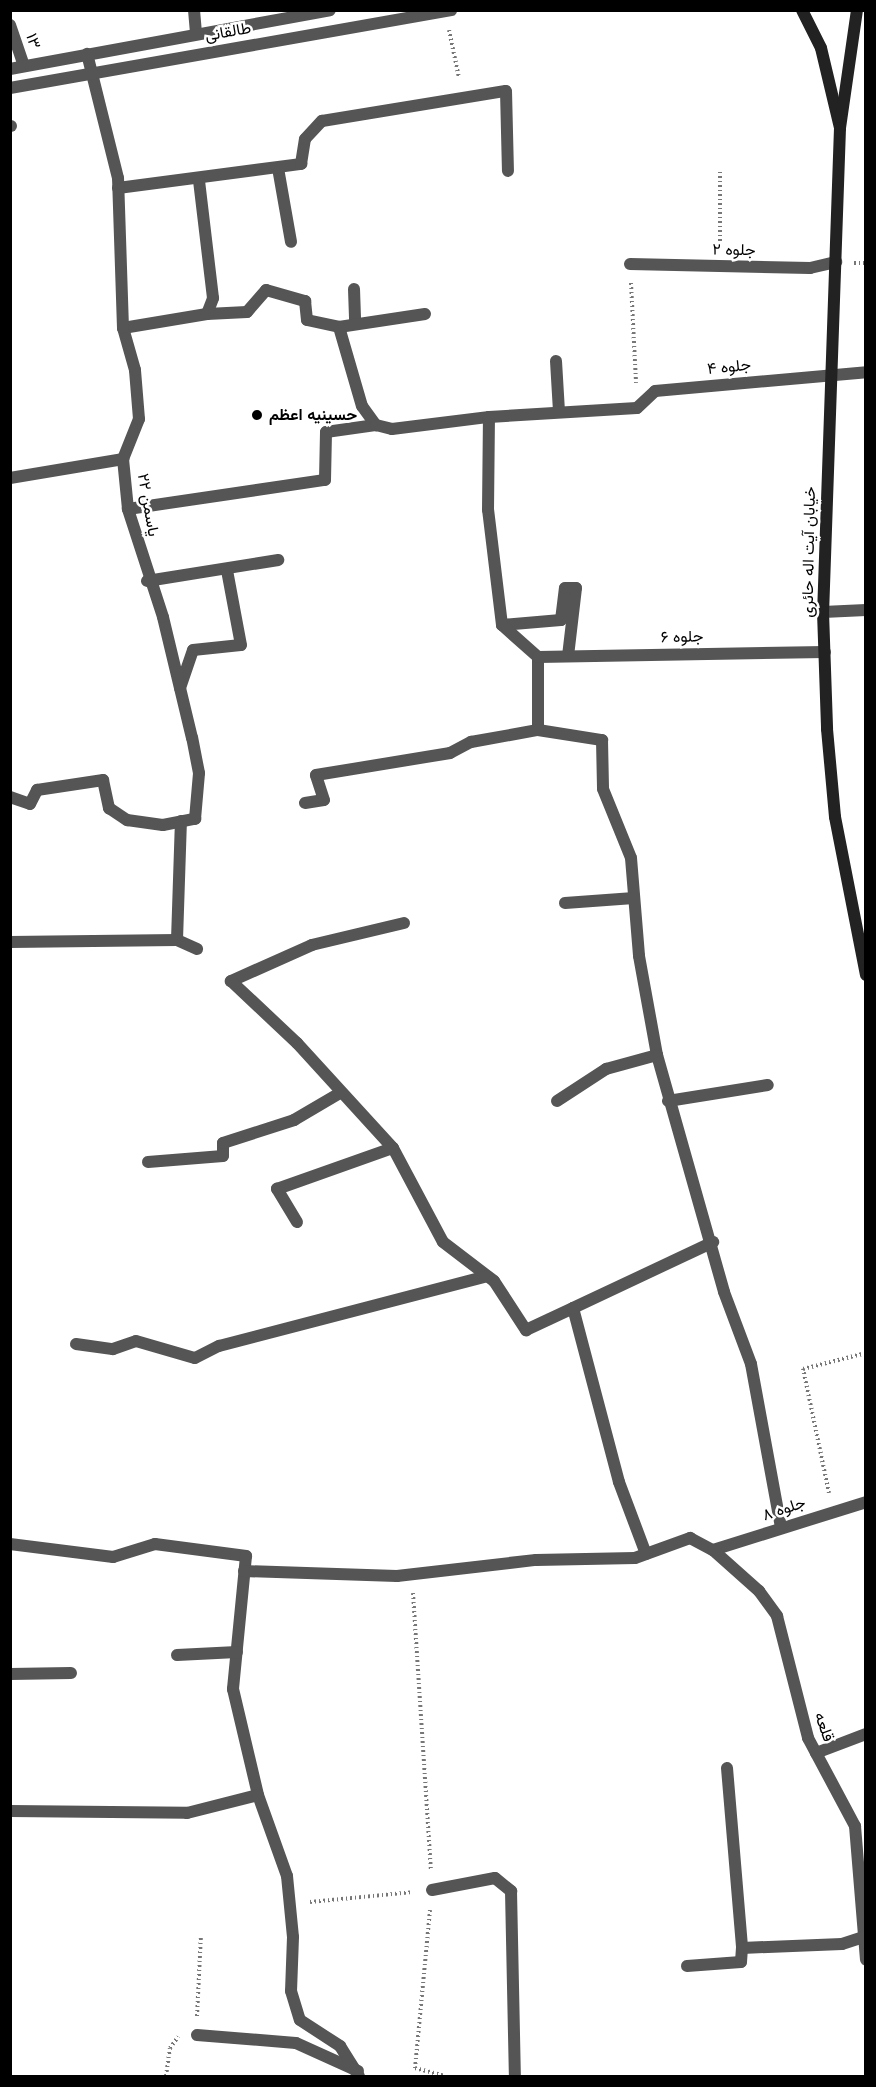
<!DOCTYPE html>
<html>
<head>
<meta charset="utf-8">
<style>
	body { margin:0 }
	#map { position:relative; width:876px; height:2087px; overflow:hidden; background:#fff; font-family:Helvetica,Vazirmatn,sans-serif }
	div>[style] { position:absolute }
	.path>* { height:4px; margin-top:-2px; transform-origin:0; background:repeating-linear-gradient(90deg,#777 0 1.5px,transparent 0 4.5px) }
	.service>* { height:12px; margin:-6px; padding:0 6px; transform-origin:6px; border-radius:6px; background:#555 }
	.minor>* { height:12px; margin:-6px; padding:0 6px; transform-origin:6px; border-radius:6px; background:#555 }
	.tertiary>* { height:12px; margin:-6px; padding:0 6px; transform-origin:6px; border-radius:6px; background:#555 }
	.secondary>* { height:12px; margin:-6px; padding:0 6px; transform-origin:6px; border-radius:6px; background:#222 }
	.dots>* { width:16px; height:16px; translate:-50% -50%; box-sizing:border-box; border:3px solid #fff; border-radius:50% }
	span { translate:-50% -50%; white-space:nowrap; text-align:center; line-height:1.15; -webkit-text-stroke:5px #fff; paint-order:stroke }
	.street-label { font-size:16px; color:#000 }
	.poi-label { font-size:16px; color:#000; font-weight:700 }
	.left { translate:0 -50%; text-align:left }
	.frame { position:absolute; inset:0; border:12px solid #000; pointer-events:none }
</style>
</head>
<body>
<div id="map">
	<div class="path">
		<i style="left:449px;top:30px;width:49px;rotate:78.2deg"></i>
		<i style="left:720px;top:245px;width:74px;rotate:-90deg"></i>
		<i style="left:854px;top:263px;width:12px"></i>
		<i style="left:631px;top:283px;width:100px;rotate:87.1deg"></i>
		<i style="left:829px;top:1493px;width:127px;rotate:-101.8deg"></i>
		<i style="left:803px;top:1369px;width:65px;rotate:-14.3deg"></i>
		<i style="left:413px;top:1593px;width:278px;rotate:86.3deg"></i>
		<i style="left:310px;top:1902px;width:103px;rotate:-5.5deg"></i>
		<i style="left:430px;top:1910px;width:159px;rotate:95.4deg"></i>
		<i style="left:415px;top:2068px;width:30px;rotate:15deg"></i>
		<i style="left:197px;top:2016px;width:81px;rotate:-87.2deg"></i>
		<i style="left:166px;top:2076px;width:28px;rotate:-82deg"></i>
		<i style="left:170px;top:2048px;width:14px;rotate:-54deg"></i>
	</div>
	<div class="service">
		<i style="left:194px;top:10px;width:24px;rotate:85deg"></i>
		<i style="left:354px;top:289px;width:35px;rotate:88deg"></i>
		<i style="left:207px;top:314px;width:40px;rotate:-2.9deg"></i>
		<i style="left:247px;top:312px;width:29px;rotate:-49deg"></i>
		<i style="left:266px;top:290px;width:41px;rotate:15.8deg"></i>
		<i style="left:305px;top:301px;width:19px;rotate:84deg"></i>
		<i style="left:307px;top:320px;width:33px;rotate:12deg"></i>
		<i style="left:339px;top:327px;width:87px;rotate:-8.6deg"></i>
		<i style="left:128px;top:509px;width:199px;rotate:-8.4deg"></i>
		<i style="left:325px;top:480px;width:48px;rotate:-88.8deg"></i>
		<i style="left:326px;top:432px;width:50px;rotate:-8deg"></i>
		<i style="left:147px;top:581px;width:133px;rotate:-9.1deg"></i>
		<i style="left:180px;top:688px;width:40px;rotate:-71.1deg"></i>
		<i style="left:193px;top:650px;width:48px;rotate:-5.9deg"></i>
		<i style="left:241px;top:645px;width:76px;rotate:-100.6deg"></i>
	</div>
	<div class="minor">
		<i style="left:10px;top:25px;width:43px;rotate:71.1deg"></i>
		<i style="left:10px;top:126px;width:1px"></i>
		<i style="left:278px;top:168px;width:75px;rotate:80deg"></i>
		<i style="left:118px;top:188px;width:185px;rotate:-7.5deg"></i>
		<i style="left:301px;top:164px;width:25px;rotate:-81deg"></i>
		<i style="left:305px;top:139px;width:25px;rotate:-47deg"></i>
		<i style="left:322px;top:121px;width:186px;rotate:-9.3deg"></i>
		<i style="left:506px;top:91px;width:80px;rotate:88.6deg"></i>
		<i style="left:630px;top:264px;width:180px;rotate:1.3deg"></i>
		<i style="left:810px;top:268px;width:27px;rotate:-13deg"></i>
		<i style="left:339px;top:327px;width:82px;rotate:73.8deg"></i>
		<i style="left:362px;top:406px;width:24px;rotate:54deg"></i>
		<i style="left:376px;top:425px;width:16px;rotate:14deg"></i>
		<i style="left:392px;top:429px;width:98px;rotate:-7.1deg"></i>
		<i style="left:123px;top:328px;width:85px;rotate:-9.5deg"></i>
		<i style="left:207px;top:314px;width:17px;rotate:-69deg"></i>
		<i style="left:213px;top:298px;width:119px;rotate:-96.8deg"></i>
		<i style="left:556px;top:361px;width:51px;rotate:86.6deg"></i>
		<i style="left:10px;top:478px;width:115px;rotate:-9.5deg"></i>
		<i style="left:823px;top:612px;width:43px;rotate:-2.7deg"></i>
		<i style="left:502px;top:625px;width:59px;rotate:-4.8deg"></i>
		<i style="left:561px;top:620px;width:32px;rotate:-83deg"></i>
		<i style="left:565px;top:588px;width:11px"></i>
		<i style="left:576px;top:588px;width:68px;rotate:96.7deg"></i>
		<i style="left:538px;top:657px;width:73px;rotate:90deg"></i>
		<i style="left:538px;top:730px;width:65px;rotate:8.9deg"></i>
		<i style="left:602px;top:740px;width:49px;rotate:88.8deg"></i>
		<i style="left:603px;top:789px;width:74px;rotate:67.9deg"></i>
		<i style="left:631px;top:858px;width:98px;rotate:85.3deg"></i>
		<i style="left:639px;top:956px;width:101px;rotate:79.7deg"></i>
		<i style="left:657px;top:1055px;width:246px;rotate:74.2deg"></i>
		<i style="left:724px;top:1292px;width:77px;rotate:69.4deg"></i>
		<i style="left:751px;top:1364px;width:166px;rotate:79.6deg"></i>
		<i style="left:538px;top:657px;width:48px;rotate:-138.4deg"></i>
		<i style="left:502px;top:625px;width:116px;rotate:-96.9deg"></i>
		<i style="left:488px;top:510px;width:93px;rotate:-89.4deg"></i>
		<i style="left:489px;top:417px;width:148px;rotate:-3.5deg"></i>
		<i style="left:637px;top:408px;width:25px;rotate:-43deg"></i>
		<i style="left:655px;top:391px;width:212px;rotate:-5.1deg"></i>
		<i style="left:538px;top:657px;width:287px;rotate:-1deg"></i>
		<i style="left:10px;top:797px;width:21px;rotate:19deg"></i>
		<i style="left:30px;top:804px;width:16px;rotate:-63deg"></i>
		<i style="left:37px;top:790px;width:67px;rotate:-8.6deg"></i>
		<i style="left:103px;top:780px;width:29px;rotate:78deg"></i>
		<i style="left:109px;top:808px;width:22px;rotate:34deg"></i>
		<i style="left:127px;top:820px;width:36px;rotate:8deg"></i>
		<i style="left:163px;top:825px;width:33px;rotate:-11deg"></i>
		<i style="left:195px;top:819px;width:46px;rotate:-85deg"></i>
		<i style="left:199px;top:773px;width:36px;rotate:-101deg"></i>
		<i style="left:192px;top:738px;width:124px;rotate:-103.5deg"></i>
		<i style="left:163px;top:617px;width:114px;rotate:-108deg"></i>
		<i style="left:128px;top:509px;width:50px;rotate:-95.7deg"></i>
		<i style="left:123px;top:459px;width:43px;rotate:-68.2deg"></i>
		<i style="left:139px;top:419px;width:49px;rotate:-94.7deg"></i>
		<i style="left:135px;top:370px;width:44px;rotate:-105.9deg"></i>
		<i style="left:123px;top:328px;width:150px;rotate:-91.9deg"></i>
		<i style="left:118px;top:178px;width:128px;rotate:-104deg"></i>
		<i style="left:305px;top:803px;width:19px;rotate:-9deg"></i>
		<i style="left:324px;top:800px;width:26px;rotate:-108deg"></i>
		<i style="left:316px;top:775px;width:136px;rotate:-9.3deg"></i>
		<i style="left:450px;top:753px;width:24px;rotate:-28deg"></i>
		<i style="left:471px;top:742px;width:68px;rotate:-10.2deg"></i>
		<i style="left:565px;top:903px;width:69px;rotate:-4.1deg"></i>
		<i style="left:404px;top:923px;width:95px;rotate:166.6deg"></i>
		<i style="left:312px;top:945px;width:89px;rotate:156deg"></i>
		<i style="left:231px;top:981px;width:91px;rotate:43.2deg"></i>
		<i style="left:297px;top:1043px;width:142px;rotate:47.6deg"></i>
		<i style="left:393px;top:1148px;width:106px;rotate:62deg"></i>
		<i style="left:443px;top:1242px;width:64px;rotate:37.4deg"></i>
		<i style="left:494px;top:1281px;width:59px;rotate:56.9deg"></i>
		<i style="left:526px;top:1330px;width:52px;rotate:-25.1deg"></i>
		<i style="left:177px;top:940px;width:22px;rotate:24deg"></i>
		<i style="left:10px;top:942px;width:167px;rotate:-0.7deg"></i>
		<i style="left:177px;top:940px;width:119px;rotate:-88.1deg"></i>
		<i style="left:557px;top:1101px;width:59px;rotate:-33.1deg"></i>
		<i style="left:606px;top:1069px;width:53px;rotate:-15.4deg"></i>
		<i style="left:668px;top:1101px;width:101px;rotate:-9.1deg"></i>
		<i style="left:148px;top:1162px;width:75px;rotate:-4.6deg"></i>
		<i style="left:223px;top:1156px;width:13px;rotate:-90deg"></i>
		<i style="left:223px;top:1143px;width:75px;rotate:-17.9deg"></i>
		<i style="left:294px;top:1120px;width:53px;rotate:-30.4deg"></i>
		<i style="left:297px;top:1222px;width:39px;rotate:-121deg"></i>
		<i style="left:277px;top:1189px;width:123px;rotate:-19.5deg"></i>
		<i style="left:76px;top:1344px;width:37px;rotate:8deg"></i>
		<i style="left:113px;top:1349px;width:24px;rotate:-19deg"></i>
		<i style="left:136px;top:1341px;width:61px;rotate:16.1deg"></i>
		<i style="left:195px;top:1358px;width:27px;rotate:-27deg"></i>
		<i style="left:219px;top:1346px;width:277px;rotate:-14.6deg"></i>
		<i style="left:10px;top:1544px;width:104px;rotate:7.2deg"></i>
		<i style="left:113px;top:1557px;width:44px;rotate:-17.2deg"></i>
		<i style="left:155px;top:1544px;width:92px;rotate:7.5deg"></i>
		<i style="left:246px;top:1556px;width:134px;rotate:95.6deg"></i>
		<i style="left:233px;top:1689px;width:109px;rotate:76.7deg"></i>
		<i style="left:713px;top:1550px;width:160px;rotate:-17.4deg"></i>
		<i style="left:646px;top:1554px;width:77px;rotate:-110.6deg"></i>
		<i style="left:619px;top:1482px;width:180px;rotate:-104.8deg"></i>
		<i style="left:573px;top:1308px;width:155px;rotate:-25.2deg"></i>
		<i style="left:244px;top:1571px;width:153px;rotate:1.9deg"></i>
		<i style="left:397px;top:1576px;width:140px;rotate:-6.6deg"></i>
		<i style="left:536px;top:1560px;width:99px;rotate:-1.2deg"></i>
		<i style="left:635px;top:1558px;width:59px;rotate:-20deg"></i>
		<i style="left:690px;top:1538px;width:26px;rotate:28deg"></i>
		<i style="left:713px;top:1550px;width:62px;rotate:41.7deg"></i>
		<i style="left:759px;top:1591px;width:31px;rotate:54deg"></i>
		<i style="left:777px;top:1616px;width:126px;rotate:75.7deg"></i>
		<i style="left:808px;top:1738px;width:100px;rotate:61.9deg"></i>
		<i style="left:855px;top:1826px;width:134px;rotate:85.3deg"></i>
		<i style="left:177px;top:1655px;width:60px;rotate:-2.9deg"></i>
		<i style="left:10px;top:1674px;width:61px;rotate:-0.9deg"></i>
		<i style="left:816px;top:1753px;width:53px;rotate:-20.8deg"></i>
		<i style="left:727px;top:1768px;width:181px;rotate:85.2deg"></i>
		<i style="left:10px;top:1811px;width:177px;rotate:0.6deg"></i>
		<i style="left:187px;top:1813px;width:73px;rotate:-14.2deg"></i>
		<i style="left:258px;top:1795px;width:86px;rotate:70.3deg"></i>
		<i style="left:287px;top:1876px;width:61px;rotate:84.4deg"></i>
		<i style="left:293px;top:1937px;width:54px;rotate:92.1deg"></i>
		<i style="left:291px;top:1991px;width:30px;rotate:73deg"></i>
		<i style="left:300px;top:2020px;width:48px;rotate:33deg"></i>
		<i style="left:340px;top:2046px;width:36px;rotate:58deg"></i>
		<i style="left:432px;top:1890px;width:64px;rotate:-10.8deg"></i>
		<i style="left:495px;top:1878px;width:21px;rotate:39deg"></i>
		<i style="left:511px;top:1891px;width:185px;rotate:88.8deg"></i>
		<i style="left:687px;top:1966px;width:54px;rotate:-4.2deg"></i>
		<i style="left:741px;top:1962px;width:14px;rotate:-86deg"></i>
		<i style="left:742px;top:1948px;width:100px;rotate:-2.3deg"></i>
		<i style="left:842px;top:1944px;width:25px;rotate:-18deg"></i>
		<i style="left:197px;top:2035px;width:99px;rotate:4.6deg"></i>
		<i style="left:296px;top:2043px;width:68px;rotate:24.3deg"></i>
	</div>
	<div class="tertiary">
		<i style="left:10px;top:69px;width:325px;rotate:-10.4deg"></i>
		<i style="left:10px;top:88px;width:448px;rotate:-10deg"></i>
	</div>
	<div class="secondary">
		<i style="left:802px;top:10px;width:42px;rotate:63.4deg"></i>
		<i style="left:821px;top:48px;width:82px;rotate:76.6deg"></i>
		<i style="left:840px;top:128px;width:119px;rotate:-81.8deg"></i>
		<i style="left:840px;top:128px;width:484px;rotate:92deg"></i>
		<i style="left:823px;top:612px;width:117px;rotate:88deg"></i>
		<i style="left:827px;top:729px;width:88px;rotate:84.8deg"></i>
		<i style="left:835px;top:817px;width:161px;rotate:78.9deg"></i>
	</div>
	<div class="dots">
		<i style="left:257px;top:415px;background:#000"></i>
	</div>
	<div class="street-label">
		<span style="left:228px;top:32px;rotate:-10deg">طالقانی</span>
		<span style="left:33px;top:41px;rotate:72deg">۱۳</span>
		<span style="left:734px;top:250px;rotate:1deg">جلوه ۲</span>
		<span style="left:729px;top:367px;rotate:-6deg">جلوه ۴</span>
		<span style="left:148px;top:505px;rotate:80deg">یاسمن ۲۲</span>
		<span style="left:809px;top:552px;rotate:-89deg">خیابان آیت اله حائری</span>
		<span style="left:682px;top:637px;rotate:-1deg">جلوه ۶</span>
		<span style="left:784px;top:1509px;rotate:-18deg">جلوه ۸</span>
		<span style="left:824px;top:1727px;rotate:70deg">قلعه</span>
	</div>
	<div class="poi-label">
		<span class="left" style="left:269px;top:415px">حسینیه اعظم</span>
	</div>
	<div class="frame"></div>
</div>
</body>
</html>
